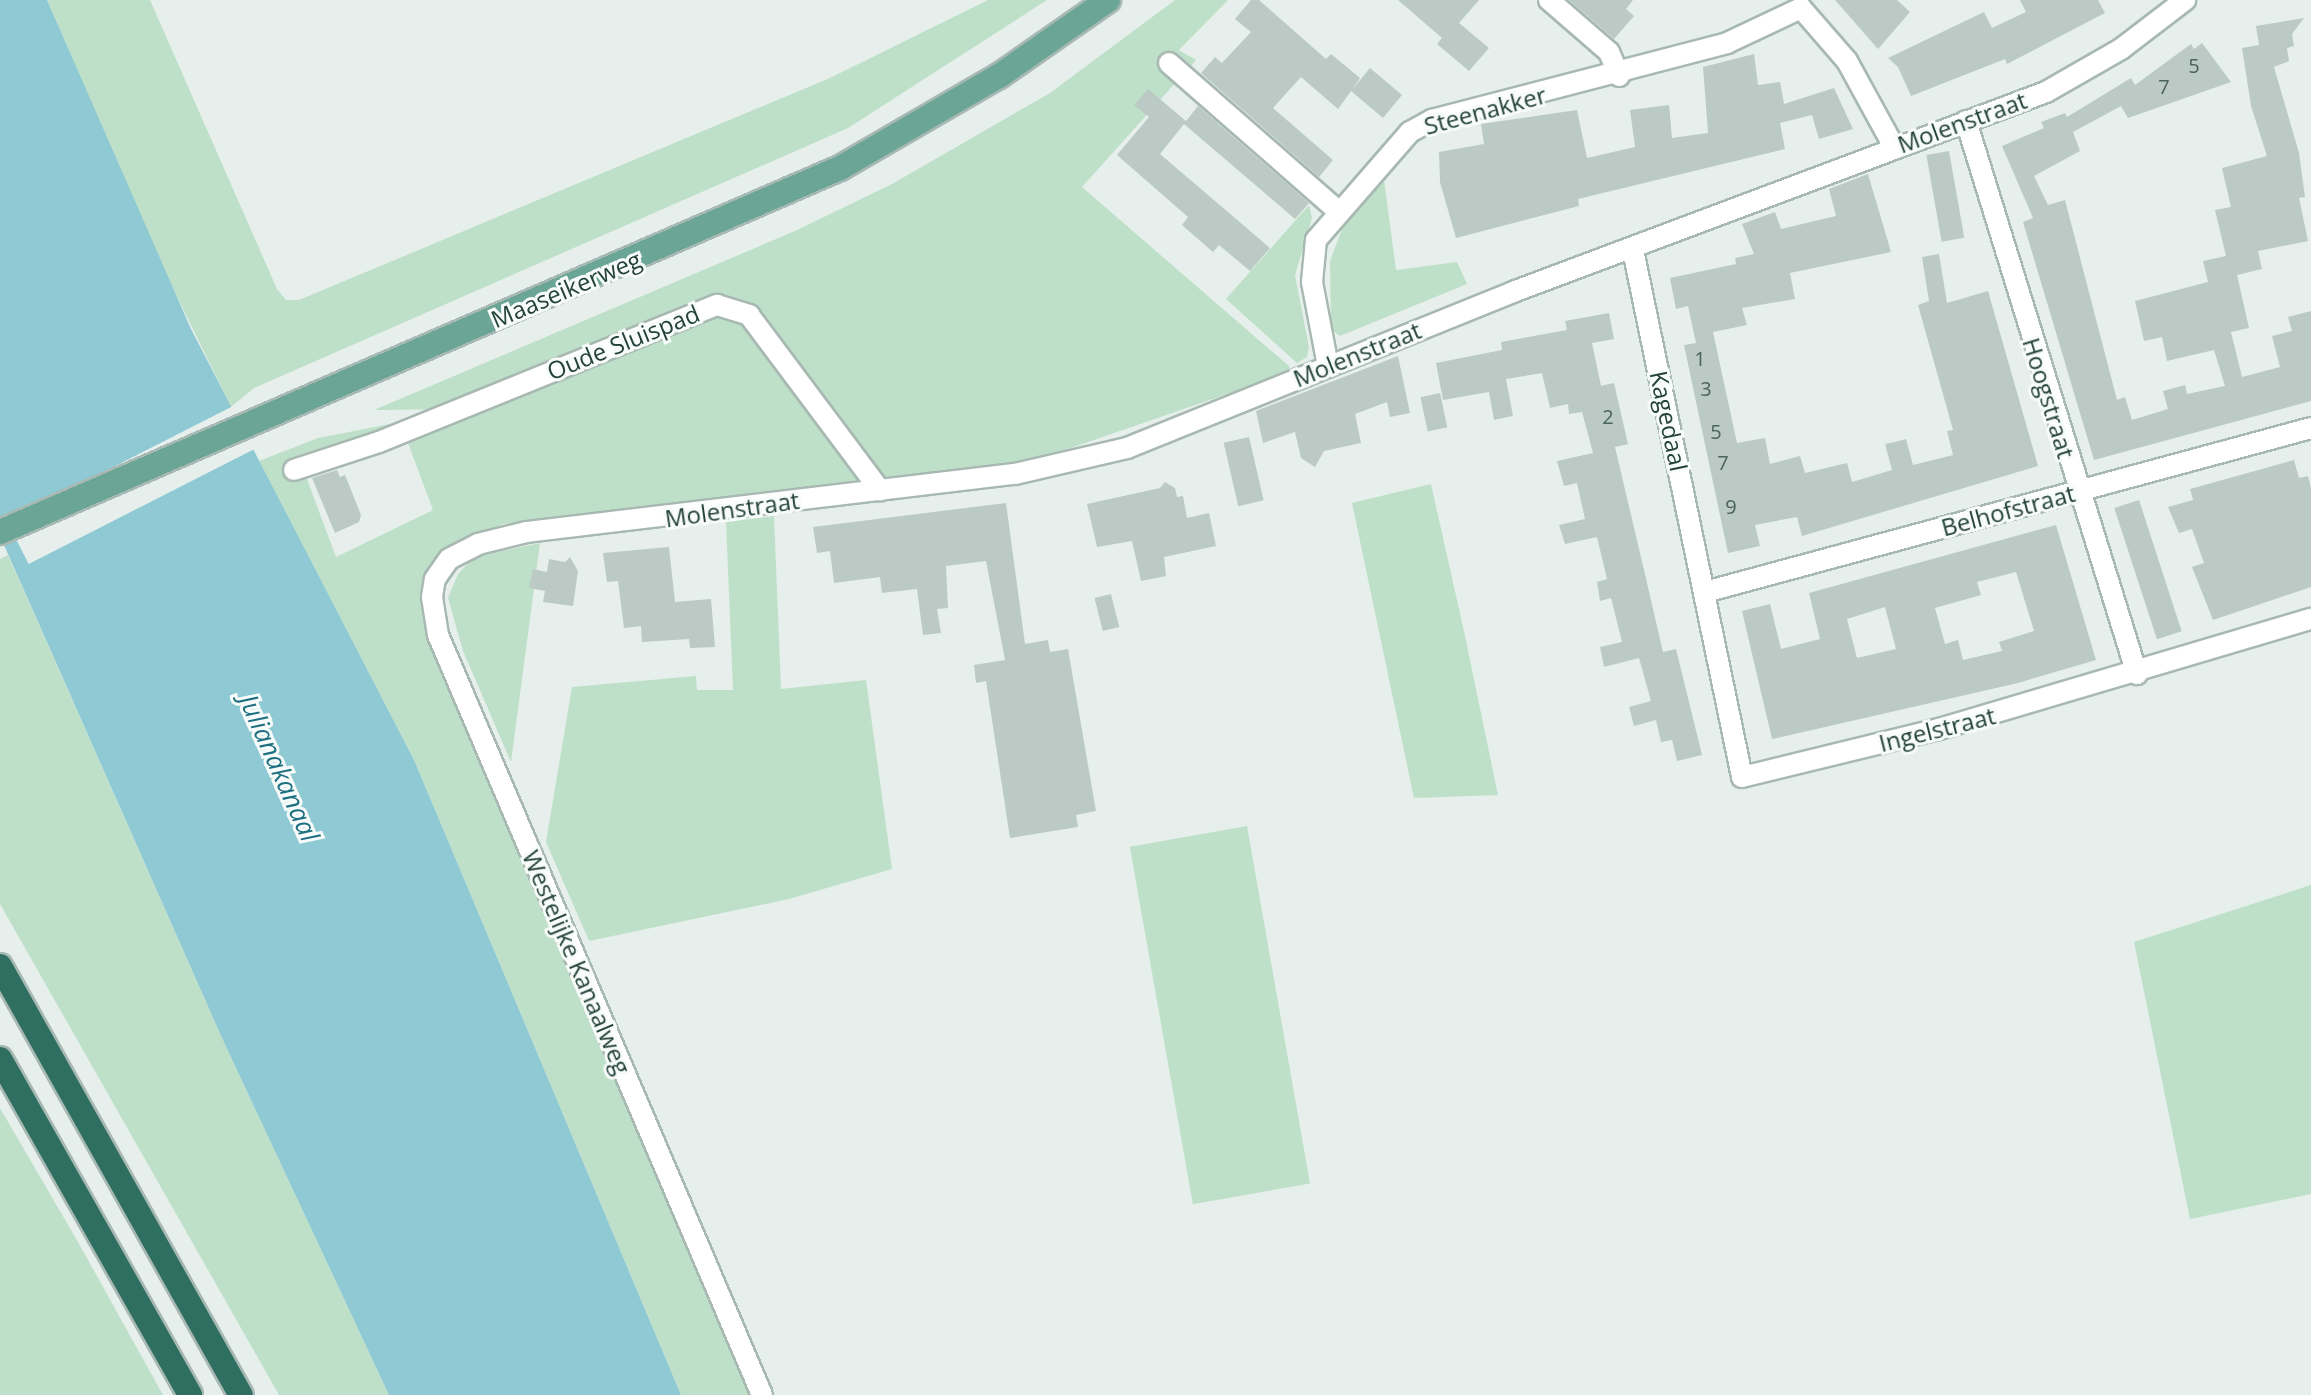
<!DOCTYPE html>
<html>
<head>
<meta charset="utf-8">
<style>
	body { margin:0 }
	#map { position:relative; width:2311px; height:1395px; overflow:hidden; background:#e6efeb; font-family:"Open Sans",sans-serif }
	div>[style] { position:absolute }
	.green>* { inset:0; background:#bfe0c8; transform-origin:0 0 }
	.water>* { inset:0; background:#8ec9d4 }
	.pier>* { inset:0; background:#e6efeb; transform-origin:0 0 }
	.building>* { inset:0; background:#bbcac4; transform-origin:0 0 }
	.roads { filter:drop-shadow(2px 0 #a8b8b2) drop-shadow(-2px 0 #a8b8b2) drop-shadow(0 2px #a8b8b2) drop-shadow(0 -2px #a8b8b2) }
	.minor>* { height:20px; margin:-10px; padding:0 10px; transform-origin:10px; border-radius:10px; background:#fff }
	.primary>* { height:24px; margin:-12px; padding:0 12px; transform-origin:12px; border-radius:12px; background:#6aa596 }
	.motorway>* { height:24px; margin:-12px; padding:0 12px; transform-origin:12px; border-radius:12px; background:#2f6f62 }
	span { translate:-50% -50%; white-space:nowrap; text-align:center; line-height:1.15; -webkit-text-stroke:6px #f7fbf9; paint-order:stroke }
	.number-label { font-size:20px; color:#4a645c }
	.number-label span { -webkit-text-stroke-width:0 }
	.street-label { font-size:24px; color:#24423a }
	.water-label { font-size:26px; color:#1c6f80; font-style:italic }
</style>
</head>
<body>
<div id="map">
	<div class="green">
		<i style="clip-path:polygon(47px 0,150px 0,277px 289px,286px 300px,299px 300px,830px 78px,988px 0,1047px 0,848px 128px,254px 388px,231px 407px,164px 270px)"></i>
		<i style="clip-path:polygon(1175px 0,1228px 0,1179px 50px,1196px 60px,1082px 187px,1290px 367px,1285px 374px,1036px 460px,823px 489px,503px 524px,458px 546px,428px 588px,763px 1395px,681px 1395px,414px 760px,259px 461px,318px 438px,426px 417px,298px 455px,336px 557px,433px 510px,405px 435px,470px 409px,374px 410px,795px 231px,892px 184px,1050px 93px)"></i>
		<i style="clip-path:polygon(1383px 172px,1396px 270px,1457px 262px,1467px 284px,1340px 336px,1331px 329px,1330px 261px,1347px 216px)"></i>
		<i style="clip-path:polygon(1309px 205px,1312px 218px,1295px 275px,1309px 347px,1307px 357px,1297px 363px,1226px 299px)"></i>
		<i style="clip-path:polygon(1431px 484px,1465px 636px,1498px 795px,1414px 798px,1352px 503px)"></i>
		<i style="clip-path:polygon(774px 516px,781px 689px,866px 680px,892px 869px,789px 899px,589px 941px,546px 842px,572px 687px,696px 676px,697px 690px,733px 690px,726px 522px)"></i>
		<i style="clip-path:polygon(540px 543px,511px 762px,463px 651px,448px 598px,458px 574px,474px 557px)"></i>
		<i style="clip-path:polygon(8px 555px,222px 1038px,389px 1395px,279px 1395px,0 904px,0 559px)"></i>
		<i style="left:1247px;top:826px;width:363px;height:119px;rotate:80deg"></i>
		<i style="clip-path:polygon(2311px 885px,2311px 1194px,2190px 1219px,2134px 942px)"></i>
		<i style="clip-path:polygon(0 1108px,78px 1242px,163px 1395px,0 1395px)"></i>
	</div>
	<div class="water">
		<i style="clip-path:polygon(0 0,47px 0,191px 329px,414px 760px,681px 1395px,389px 1395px,222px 1038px,0 536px)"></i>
	</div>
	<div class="pier">
		<i style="left:235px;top:405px;width:48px;height:256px;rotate:63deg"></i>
	</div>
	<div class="building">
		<i style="clip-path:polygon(1251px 0,1259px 0,1326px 59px,1331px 54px,1360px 78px,1352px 90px,1370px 68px,1402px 95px,1383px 118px,1351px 91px,1338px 109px,1301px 77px,1273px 108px,1333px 160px,1319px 177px,1201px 73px,1215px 57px,1222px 63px,1251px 32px,1235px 19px)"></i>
		<i style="clip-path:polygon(1398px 0,1479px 0,1459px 23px,1489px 48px,1469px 71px,1437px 44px,1442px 38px)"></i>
		<i style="clip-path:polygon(1569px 0,1633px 0,1626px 9px,1634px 16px,1614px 39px)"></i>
		<i style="clip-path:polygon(1835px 0,1897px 0,1910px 12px,1878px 49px)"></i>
		<i style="clip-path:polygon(2020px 0,2098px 0,2105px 13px,2007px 64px,2005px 59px,1911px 96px,1898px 67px,1888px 58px,1984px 12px,1992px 28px,2026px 12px)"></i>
		<i style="clip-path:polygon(2304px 18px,2292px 34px,2294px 46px,2287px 48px,2289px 61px,2274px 67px,2299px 153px,2305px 197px,2299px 198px,2308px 241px,2258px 251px,2262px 269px,2237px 275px,2249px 328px,2231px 332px,2242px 377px,2280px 367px,2272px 336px,2292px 331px,2288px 317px,2311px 311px,2311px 401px,2094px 460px,2023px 222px,2033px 218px,2002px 146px,2044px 128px,2041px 122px,2065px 113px,2067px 117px,2131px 78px,2135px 85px,2191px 44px,2194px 49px,2202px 43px,2231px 82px,2128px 118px,2121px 106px,2073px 132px,2080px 151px,2034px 176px,2048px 205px,2065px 200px,2117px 400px,2125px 397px,2132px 420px,2168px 409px,2163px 391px,2185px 385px,2187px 394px,2225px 386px,2214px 350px,2167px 361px,2162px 337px,2144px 341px,2135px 301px,2208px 282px,2203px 261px,2226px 256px,2215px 210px,2231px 207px,2222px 168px,2267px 156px,2251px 106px,2242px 48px,2259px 45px,2256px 26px)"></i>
		<i style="clip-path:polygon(1754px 54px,1758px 85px,1780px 82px,1784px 104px,1834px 88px,1853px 129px,1819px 139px,1812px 115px,1780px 123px,1785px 149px,1578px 199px,1579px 206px,1456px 238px,1440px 182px,1439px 152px,1484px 144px,1481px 124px,1577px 110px,1587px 158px,1635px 147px,1630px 110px,1669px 105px,1672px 138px,1708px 133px,1703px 67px)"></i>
		<i style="clip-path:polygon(1148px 89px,1186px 121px,1198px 106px,1309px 203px,1295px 219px,1184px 124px,1160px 154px,1270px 248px,1250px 271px,1219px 245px,1213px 252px,1182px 225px,1188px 217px,1117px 155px,1149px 117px,1134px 105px)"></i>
		<i style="left:1949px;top:151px;width:88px;height:23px;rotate:80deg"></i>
		<i style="clip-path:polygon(1868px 174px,1891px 252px,1790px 273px,1795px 299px,1742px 308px,1747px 325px,1713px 332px,1737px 443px,1765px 438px,1770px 464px,1800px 456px,1805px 473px,1847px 463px,1852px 482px,1892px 470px,1885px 444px,1895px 442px,1906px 439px,1913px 465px,1953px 455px,1947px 431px,1953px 430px,1918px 305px,1929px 301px,1922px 257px,1939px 254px,1947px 303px,1988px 291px,2038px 466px,1802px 536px,1797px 517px,1755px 525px,1760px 546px,1728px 553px,1684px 345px,1696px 343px,1688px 306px,1676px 309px,1670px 278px,1736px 264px,1735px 258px,1754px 254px,1742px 224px,1775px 212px,1781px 229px,1836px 216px,1829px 189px)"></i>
		<i style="clip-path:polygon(1609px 313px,1614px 339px,1592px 343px,1601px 386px,1614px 383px,1628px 444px,1615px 447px,1644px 570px,1663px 652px,1676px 649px,1702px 755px,1677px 761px,1672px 740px,1661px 742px,1656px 720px,1634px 726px,1629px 707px,1651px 701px,1639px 658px,1604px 667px,1600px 647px,1622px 642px,1611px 598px,1600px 601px,1597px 582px,1607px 579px,1597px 537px,1565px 544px,1559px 525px,1585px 519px,1577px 483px,1564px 486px,1557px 461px,1593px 453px,1582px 412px,1569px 414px,1568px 404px,1550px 408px,1542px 373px,1506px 379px,1513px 416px,1494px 420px,1489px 392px,1443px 400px,1436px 363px,1502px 350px,1501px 342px,1567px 330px,1565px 321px)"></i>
		<i style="clip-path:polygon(1398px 356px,1410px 413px,1390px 417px,1387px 402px,1355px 414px,1361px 443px,1324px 451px,1315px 467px,1301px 458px,1295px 432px,1263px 443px,1256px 411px)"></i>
		<i style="left:1440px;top:393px;width:35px;height:20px;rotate:78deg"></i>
		<i style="left:1249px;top:437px;width:65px;height:26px;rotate:77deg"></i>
		<i style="clip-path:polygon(2294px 460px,2299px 478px,2308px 476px,2311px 488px,2311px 587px,2213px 620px,2192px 567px,2204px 563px,2192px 529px,2179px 533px,2168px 507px,2193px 500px,2190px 489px)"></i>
		<i style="clip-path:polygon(337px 470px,340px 477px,345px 475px,361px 515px,359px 522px,335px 533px,312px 478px)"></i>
		<i style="clip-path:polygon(1165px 482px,1175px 488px,1177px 497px,1183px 496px,1187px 518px,1209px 513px,1216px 546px,1164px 557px,1166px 576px,1141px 581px,1132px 541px,1097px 547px,1087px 504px,1160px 488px)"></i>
		<i style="left:2139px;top:500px;width:138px;height:26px;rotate:72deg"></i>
		<i style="clip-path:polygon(1006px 503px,1025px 644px,1048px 640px,1050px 652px,1068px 649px,1096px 811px,1076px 815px,1078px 827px,1010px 838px,986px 681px,976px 683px,974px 665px,1005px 660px,986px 561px,946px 566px,948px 608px,937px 609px,941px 633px,923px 635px,917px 589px,882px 593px,880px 577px,834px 583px,830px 551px,817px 553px,813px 527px)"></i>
		<i style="clip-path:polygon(evenodd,2056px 525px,2096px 660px,2018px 683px,1772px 739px,1742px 611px,1770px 604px,1781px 649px,1820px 639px,1809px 593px,2056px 525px,2016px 572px,2034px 631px,1999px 642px,2002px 651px,1963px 660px,1958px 640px,1945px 644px,1935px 608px,1981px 595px,1977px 582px,2016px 572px,2056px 525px,1885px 607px,1896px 649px,1857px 658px,1847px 619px,1885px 607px)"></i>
		<i style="clip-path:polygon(669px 547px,675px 602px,711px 599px,715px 647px,690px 648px,689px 639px,642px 642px,641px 626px,624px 628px,618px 581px,607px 582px,603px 553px)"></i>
		<i style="clip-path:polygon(570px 557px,578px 571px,573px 606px,543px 602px,545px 591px,529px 588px,533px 569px,547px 572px,549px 559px,565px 562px)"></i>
		<i style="left:1111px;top:594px;width:34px;height:17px;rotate:76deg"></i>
	</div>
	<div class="roads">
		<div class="minor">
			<i style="left:1549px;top:0;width:79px;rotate:40.9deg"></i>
			<i style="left:1609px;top:52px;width:26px;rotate:67deg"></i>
			<i style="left:1169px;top:63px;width:223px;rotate:41.2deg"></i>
			<i style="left:1966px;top:121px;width:579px;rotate:72.82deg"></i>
			<i style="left:1633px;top:250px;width:538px;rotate:78.31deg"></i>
			<i style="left:1742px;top:777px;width:203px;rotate:-13.7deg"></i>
			<i style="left:1939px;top:729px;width:388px;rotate:-16.5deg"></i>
			<i style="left:1328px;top:366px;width:86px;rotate:-100.8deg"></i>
			<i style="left:1312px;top:282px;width:42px;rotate:-84.6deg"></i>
			<i style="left:1316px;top:240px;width:143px;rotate:-49deg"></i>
			<i style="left:1410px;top:132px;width:25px;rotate:-29deg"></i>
			<i style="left:1432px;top:120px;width:305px;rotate:-14.6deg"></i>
			<i style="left:1727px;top:43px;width:82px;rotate:-25.3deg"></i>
			<i style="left:1801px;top:8px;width:70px;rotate:49deg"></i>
			<i style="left:1847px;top:61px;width:98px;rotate:61.3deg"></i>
			<i style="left:294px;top:470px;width:89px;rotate:-18.2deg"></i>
			<i style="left:379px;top:442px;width:365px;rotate:-22.1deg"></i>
			<i style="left:717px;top:305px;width:34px;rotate:17deg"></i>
			<i style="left:749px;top:315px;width:219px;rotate:53.2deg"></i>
			<i style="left:1705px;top:592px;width:628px;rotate:-15.14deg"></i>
			<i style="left:762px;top:1395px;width:826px;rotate:-113.09deg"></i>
			<i style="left:438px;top:635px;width:38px;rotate:-99deg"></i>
			<i style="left:432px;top:597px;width:18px;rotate:-81deg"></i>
			<i style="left:435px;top:579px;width:24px;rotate:-55deg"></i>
			<i style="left:449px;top:559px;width:33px;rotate:-27deg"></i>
			<i style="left:478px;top:544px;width:50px;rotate:-13.8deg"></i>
			<i style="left:527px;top:532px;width:491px;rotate:-6.8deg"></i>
			<i style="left:1015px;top:474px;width:115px;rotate:-13.1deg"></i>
			<i style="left:1127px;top:448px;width:416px;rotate:-22deg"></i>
			<i style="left:1513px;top:292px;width:569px;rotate:-20.57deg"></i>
			<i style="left:2046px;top:92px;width:86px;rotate:-29.8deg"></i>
			<i style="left:2121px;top:49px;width:81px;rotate:-37.4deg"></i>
		</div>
		<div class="primary">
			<i style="left:0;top:532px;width:915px;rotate:-23.43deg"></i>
			<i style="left:840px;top:168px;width:184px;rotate:-30.1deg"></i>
			<i style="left:999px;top:76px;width:133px;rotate:-34.9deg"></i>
		</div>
		<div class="motorway">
			<i style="left:0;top:966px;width:492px;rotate:60.7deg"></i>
			<i style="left:0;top:1059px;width:386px;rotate:60.5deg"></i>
		</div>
	</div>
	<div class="number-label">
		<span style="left:2194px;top:65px">5</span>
		<span style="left:2164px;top:86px">7</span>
		<span style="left:1700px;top:358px">1</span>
		<span style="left:1706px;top:388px">3</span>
		<span style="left:1608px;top:416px">2</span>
		<span style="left:1716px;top:431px">5</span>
		<span style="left:1723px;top:462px">7</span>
		<span style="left:1731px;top:506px">9</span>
	</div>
	<div class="street-label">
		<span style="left:1485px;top:110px;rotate:-15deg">Steenakker</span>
		<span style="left:1962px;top:122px;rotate:-20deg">Molenstraat</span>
		<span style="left:566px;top:289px;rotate:-23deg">Maaseikerweg</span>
		<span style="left:623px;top:342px;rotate:-22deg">Oude Sluispad</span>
		<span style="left:1357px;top:354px;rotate:-22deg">Molenstraat</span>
		<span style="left:2049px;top:398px;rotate:73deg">Hoogstraat</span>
		<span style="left:1669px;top:421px;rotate:78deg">Kagedaal</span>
		<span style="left:732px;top:509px;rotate:-8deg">Molenstraat</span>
		<span style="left:2008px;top:510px;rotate:-15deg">Belhofstraat</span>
		<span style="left:1937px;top:729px;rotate:-14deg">Ingelstraat</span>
		<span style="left:577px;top:962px;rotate:67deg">Westelijke Kanaalweg</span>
	</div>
	<div class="water-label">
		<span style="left:279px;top:768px;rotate:66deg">Julianakanaal</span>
	</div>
</div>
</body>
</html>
